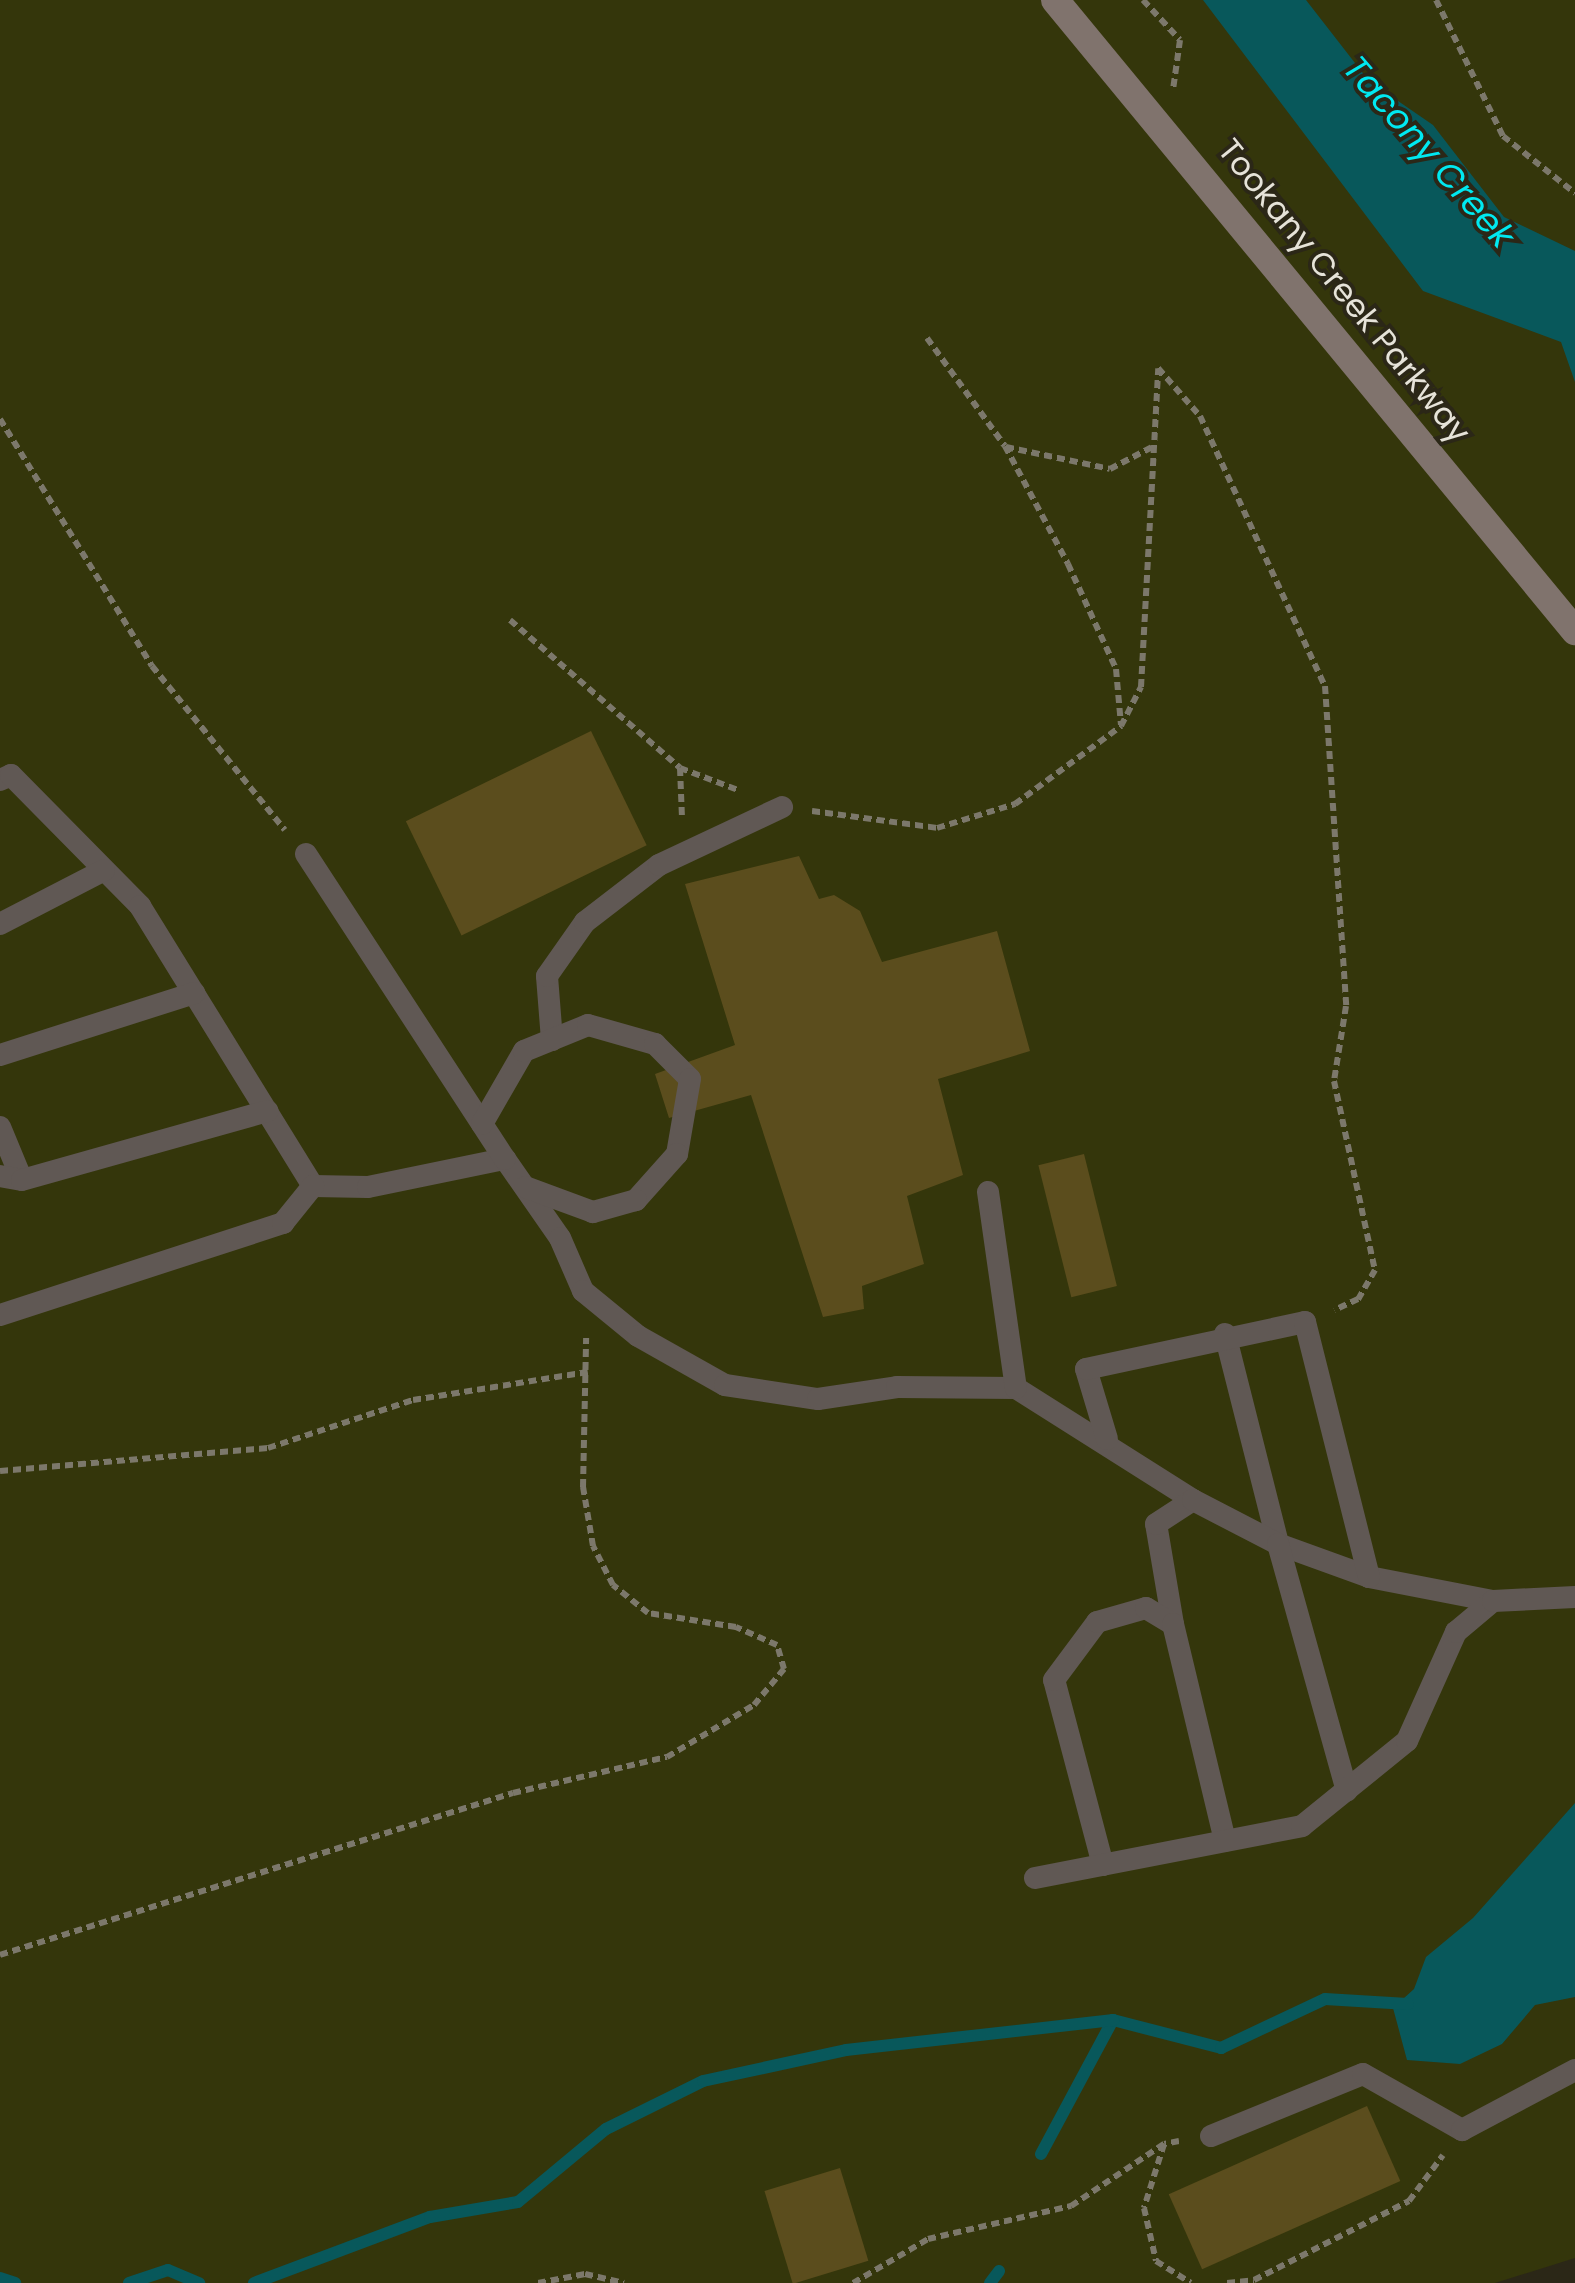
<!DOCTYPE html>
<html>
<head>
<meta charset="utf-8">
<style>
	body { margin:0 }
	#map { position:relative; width:1575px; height:2283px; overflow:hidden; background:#2b2717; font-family:Poppins,sans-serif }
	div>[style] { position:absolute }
	.green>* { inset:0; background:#34360b }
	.water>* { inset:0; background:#08585b }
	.stream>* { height:12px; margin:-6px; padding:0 6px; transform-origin:6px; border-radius:6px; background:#08585b }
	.building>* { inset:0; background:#5b4d1d; transform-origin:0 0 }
	.path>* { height:6px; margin-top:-3px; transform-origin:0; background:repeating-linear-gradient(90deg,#7c786b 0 8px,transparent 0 13px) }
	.service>* { height:22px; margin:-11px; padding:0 11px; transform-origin:11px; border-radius:11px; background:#605854 }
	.secondary>* { height:28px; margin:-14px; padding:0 14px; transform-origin:14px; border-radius:14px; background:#80736d }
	span { translate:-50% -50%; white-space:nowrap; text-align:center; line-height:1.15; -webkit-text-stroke:8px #2b2717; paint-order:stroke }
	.street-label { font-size:32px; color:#e6e3d9 }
	.water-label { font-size:35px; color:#00e9f1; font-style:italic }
</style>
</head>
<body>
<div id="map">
	<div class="green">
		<i style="clip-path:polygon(0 0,1575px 0,1575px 2258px,1495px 2283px,0 2283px)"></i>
	</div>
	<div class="water">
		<i style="clip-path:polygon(1203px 0,1306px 0,1369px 81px,1433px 125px,1504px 217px,1575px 251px,1575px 382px,1561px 342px,1423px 291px)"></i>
		<i style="clip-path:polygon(1575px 1803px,1575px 1997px,1535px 2005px,1502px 2044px,1460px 2064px,1407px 2060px,1393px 2008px,1414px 1989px,1426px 1957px,1473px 1918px)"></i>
	</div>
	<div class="stream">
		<i style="left:1041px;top:2154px;width:152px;rotate:-61.8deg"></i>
		<i style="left:1113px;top:2020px;width:112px;rotate:14.5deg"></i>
		<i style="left:1221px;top:2048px;width:115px;rotate:-25.2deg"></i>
		<i style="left:1325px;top:1999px;width:83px;rotate:3.4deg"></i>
		<i style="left:0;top:2278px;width:16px;rotate:18deg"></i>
		<i style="left:129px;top:2283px;width:41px;rotate:-18.4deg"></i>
		<i style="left:168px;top:2270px;width:34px;rotate:23deg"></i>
		<i style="left:254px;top:2283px;width:188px;rotate:-20.6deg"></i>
		<i style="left:430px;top:2217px;width:89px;rotate:-9.7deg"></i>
		<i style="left:518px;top:2202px;width:114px;rotate:-39.7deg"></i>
		<i style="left:606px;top:2129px;width:108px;rotate:-26.3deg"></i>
		<i style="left:703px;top:2081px;width:146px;rotate:-12.2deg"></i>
		<i style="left:846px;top:2050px;width:269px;rotate:-6.4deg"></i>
		<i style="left:990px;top:2283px;width:15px;rotate:-53deg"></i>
	</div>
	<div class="building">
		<i style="left:591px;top:731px;width:127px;height:206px;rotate:64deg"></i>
		<i style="clip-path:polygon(799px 856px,819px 899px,834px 895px,860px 911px,882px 962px,997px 931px,1030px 1051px,938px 1079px,963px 1175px,907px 1196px,924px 1264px,862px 1286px,864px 1309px,823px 1317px,751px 1095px,669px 1118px,655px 1074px,735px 1045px,685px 884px)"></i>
		<i style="left:1084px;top:1154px;width:136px;height:47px;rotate:76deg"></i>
		<i style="left:1367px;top:2106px;width:82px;height:217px;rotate:66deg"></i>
		<i style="left:840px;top:2168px;width:97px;height:79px;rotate:73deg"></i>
	</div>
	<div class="path">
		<i style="left:1143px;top:0;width:54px;rotate:47.2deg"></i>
		<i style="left:1180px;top:40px;width:50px;rotate:98deg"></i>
		<i style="left:1436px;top:0;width:152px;rotate:63.8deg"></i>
		<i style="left:1503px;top:136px;width:92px;rotate:38.4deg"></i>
		<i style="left:927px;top:338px;width:133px;rotate:54.2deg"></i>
		<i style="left:1005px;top:446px;width:134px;rotate:61.9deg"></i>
		<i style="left:1068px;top:564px;width:115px;rotate:65.4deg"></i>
		<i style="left:1116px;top:669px;width:56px;rotate:84.9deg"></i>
		<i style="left:1158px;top:368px;width:64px;rotate:48.8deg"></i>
		<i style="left:1200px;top:416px;width:298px;rotate:65.2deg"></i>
		<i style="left:1325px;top:686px;width:321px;rotate:86.2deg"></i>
		<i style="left:1346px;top:1006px;width:76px;rotate:99.1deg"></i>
		<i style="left:1334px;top:1081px;width:193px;rotate:77.8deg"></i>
		<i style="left:1375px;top:1270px;width:34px;rotate:120deg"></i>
		<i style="left:1358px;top:1299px;width:26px;rotate:155deg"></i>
		<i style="left:0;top:419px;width:290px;rotate:58.4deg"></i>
		<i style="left:152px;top:666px;width:211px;rotate:51deg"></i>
		<i style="left:1006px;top:447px;width:106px;rotate:11.9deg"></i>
		<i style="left:1110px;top:469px;width:47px;rotate:-27.6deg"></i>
		<i style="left:510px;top:620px;width:225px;rotate:41deg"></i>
		<i style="left:680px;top:768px;width:62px;rotate:20.8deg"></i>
		<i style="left:680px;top:768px;width:49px;rotate:87.7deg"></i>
		<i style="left:812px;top:811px;width:126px;rotate:7.7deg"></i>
		<i style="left:937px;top:828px;width:82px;rotate:-17.1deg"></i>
		<i style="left:1015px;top:804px;width:132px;rotate:-36.3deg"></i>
		<i style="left:1121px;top:726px;width:44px;rotate:-62.9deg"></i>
		<i style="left:1141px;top:687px;width:319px;rotate:-86.9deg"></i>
		<i style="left:0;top:1471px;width:269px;rotate:-4.9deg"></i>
		<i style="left:268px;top:1448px;width:153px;rotate:-18.3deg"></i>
		<i style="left:413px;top:1400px;width:177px;rotate:-9.1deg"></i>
		<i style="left:0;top:1955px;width:538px;rotate:-17.53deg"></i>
		<i style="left:513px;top:1793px;width:158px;rotate:-13.2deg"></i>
		<i style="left:667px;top:1757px;width:101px;rotate:-30.9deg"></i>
		<i style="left:754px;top:1705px;width:47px;rotate:-50.2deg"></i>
		<i style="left:784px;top:1669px;width:25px;rotate:-106deg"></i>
		<i style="left:777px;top:1645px;width:45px;rotate:-156.3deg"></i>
		<i style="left:736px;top:1627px;width:89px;rotate:-171deg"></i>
		<i style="left:648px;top:1613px;width:45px;rotate:-141.3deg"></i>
		<i style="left:613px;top:1585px;width:44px;rotate:-117.1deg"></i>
		<i style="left:593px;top:1546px;width:60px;rotate:-99.6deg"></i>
		<i style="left:583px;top:1487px;width:149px;rotate:-88.8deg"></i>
		<i style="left:1179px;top:2141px;width:15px;rotate:169deg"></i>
		<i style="left:1164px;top:2144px;width:67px;rotate:107.4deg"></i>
		<i style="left:1144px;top:2208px;width:54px;rotate:77.2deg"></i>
		<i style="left:1156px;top:2261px;width:41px;rotate:32.2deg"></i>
		<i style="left:538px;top:2283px;width:48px;rotate:-10.8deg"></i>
		<i style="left:585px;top:2274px;width:40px;rotate:13deg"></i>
		<i style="left:853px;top:2283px;width:87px;rotate:-30.4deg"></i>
		<i style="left:928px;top:2239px;width:147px;rotate:-13deg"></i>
		<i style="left:1071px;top:2206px;width:112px;rotate:-33.7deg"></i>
		<i style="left:1227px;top:2283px;width:27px;rotate:-6deg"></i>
		<i style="left:1254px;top:2280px;width:174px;rotate:-27deg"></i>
		<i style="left:1409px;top:2201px;width:57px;rotate:-53.5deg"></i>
	</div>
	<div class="service">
		<i style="left:0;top:780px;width:12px;rotate:-24deg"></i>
		<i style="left:11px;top:775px;width:184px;rotate:45.4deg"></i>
		<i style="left:140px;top:906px;width:329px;rotate:58.3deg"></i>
		<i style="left:313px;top:1186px;width:55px;rotate:1deg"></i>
		<i style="left:368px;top:1187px;width:140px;rotate:-11.6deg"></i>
		<i style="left:505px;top:1159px;width:96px;rotate:55.2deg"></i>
		<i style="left:560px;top:1238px;width:58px;rotate:66.5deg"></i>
		<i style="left:583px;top:1291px;width:71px;rotate:39.3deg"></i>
		<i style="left:638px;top:1336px;width:100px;rotate:29.4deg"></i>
		<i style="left:725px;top:1385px;width:94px;rotate:8.6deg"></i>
		<i style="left:818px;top:1399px;width:80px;rotate:-8.6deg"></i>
		<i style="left:897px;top:1387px;width:119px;rotate:0.5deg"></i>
		<i style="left:1016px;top:1388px;width:209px;rotate:32.3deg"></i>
		<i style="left:306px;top:854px;width:364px;rotate:56.9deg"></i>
		<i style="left:0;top:924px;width:117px;rotate:-27.4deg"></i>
		<i style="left:552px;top:1040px;width:64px;rotate:-94.5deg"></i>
		<i style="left:547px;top:976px;width:66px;rotate:-54.9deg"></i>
		<i style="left:585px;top:922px;width:93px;rotate:-37.6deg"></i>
		<i style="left:659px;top:865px;width:136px;rotate:-25.2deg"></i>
		<i style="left:0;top:1055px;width:204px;rotate:-17.7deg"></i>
		<i style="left:482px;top:1124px;width:84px;rotate:-60.1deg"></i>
		<i style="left:524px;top:1051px;width:69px;rotate:-22.1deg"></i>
		<i style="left:588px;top:1025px;width:70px;rotate:15.8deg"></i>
		<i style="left:655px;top:1044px;width:49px;rotate:45deg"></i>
		<i style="left:690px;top:1079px;width:76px;rotate:99.8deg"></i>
		<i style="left:677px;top:1154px;width:62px;rotate:131.7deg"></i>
		<i style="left:636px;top:1200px;width:45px;rotate:164.4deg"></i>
		<i style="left:593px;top:1212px;width:72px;rotate:-159.8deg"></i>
		<i style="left:0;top:1127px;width:57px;rotate:67.5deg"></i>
		<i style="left:0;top:1176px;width:22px;rotate:10deg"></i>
		<i style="left:22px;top:1180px;width:255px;rotate:-15.7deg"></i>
		<i style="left:988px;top:1192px;width:198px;rotate:81.9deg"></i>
		<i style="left:0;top:1315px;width:298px;rotate:-18deg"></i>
		<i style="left:283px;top:1223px;width:48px;rotate:-51deg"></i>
		<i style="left:1225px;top:1334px;width:217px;rotate:75.8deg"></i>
		<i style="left:1278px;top:1544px;width:97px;rotate:19.9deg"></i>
		<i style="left:1369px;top:1577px;width:126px;rotate:11deg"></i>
		<i style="left:1107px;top:1439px;width:73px;rotate:-106.7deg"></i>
		<i style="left:1086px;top:1369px;width:224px;rotate:-12.1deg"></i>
		<i style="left:1305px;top:1322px;width:263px;rotate:75.9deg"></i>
		<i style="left:1173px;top:1624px;width:101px;rotate:-99.6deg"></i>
		<i style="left:1156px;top:1524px;width:44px;rotate:-33deg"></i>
		<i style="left:1193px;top:1500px;width:96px;rotate:27.4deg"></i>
		<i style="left:1278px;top:1544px;width:256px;rotate:74.4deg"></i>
		<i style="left:1103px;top:1865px;width:191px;rotate:-104.8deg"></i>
		<i style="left:1054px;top:1680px;width:72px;rotate:-53.4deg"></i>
		<i style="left:1097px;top:1622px;width:51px;rotate:-15.9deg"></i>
		<i style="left:1146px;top:1608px;width:31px;rotate:31deg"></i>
		<i style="left:1173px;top:1624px;width:223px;rotate:76.5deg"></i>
		<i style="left:1035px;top:1878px;width:272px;rotate:-11deg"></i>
		<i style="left:1302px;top:1826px;width:135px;rotate:-39deg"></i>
		<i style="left:1407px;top:1741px;width:120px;rotate:-65.8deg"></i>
		<i style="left:1456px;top:1632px;width:48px;rotate:-40deg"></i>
		<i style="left:1493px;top:1601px;width:82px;rotate:-2.8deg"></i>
		<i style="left:1211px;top:2136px;width:164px;rotate:-22.2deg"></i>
		<i style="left:1363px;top:2074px;width:114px;rotate:29.5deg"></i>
		<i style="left:1462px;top:2130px;width:128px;rotate:-28deg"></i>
	</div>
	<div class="secondary">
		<i style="left:1055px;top:0;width:818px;rotate:50.51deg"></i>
	</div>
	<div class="street-label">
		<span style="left:1344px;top:291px;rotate:51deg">Tookany Creek Parkway</span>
	</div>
	<div class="water-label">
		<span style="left:1429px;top:152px;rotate:49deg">Tacony Creek</span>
	</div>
</div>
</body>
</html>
